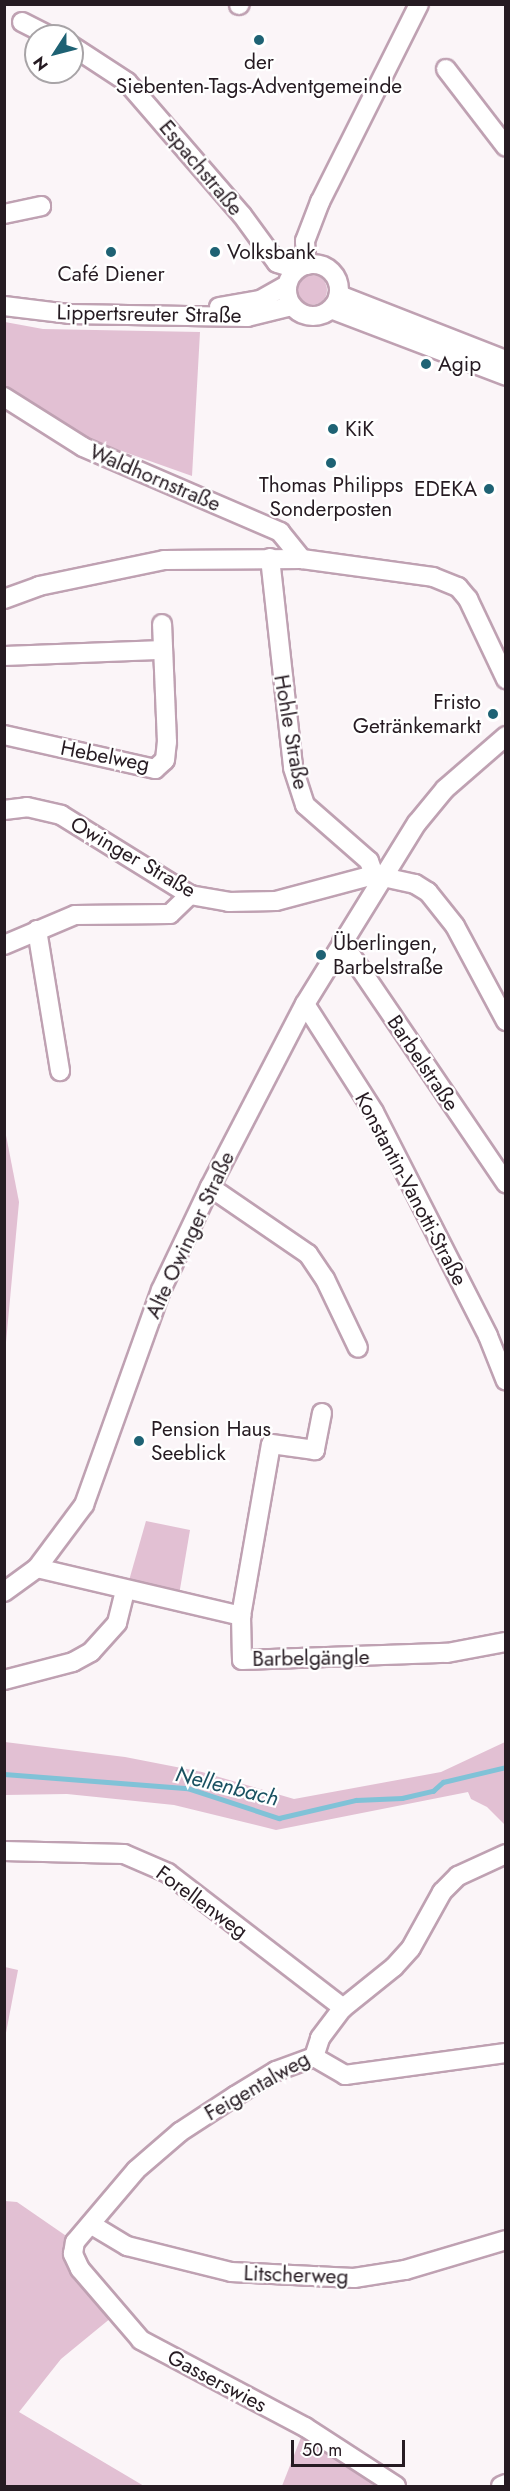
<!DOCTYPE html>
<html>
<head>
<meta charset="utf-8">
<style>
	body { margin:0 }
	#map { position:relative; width:510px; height:2491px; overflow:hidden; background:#fbf5f8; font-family:Jost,sans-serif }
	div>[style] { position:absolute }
	.green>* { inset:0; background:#e2c0d3 }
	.round { border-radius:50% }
	.stream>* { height:4.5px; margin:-2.25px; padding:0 2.25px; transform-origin:2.25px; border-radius:2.25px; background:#80c2d7 }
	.roads { filter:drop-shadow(2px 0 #bfa1b2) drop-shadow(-2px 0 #bfa1b2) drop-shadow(0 2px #bfa1b2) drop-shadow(0 -2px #bfa1b2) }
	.minor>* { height:18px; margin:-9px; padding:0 9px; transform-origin:9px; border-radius:9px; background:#fff }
	.minor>.ring { margin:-9px; padding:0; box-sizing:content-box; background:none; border:18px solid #fff; border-radius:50% }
	.dots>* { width:16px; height:16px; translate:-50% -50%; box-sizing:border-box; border:3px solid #fff; border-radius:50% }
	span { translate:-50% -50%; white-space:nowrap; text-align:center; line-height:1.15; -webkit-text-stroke:4.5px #fff; paint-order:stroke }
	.poi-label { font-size:21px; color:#261b22 }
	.left { translate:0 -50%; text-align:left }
	.right { translate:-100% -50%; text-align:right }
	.street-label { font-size:21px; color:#261b22 }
	.water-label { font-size:22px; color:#1a5161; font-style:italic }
	.frame { position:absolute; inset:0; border:6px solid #261b22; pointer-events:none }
	.north { position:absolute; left:24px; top:24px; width:60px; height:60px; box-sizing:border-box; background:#fff; border:2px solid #a8a4a7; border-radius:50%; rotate:234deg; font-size:16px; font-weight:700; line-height:24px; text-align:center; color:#261b22 }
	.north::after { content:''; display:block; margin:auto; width:21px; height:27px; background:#1e6274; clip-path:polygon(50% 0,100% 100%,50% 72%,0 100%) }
	.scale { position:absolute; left:291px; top:2440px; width:114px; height:27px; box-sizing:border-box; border:3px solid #261b22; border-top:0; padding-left:8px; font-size:18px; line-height:21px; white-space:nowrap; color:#261b22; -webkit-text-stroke:4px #fff; paint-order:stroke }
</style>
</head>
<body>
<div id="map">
	<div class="green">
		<i class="round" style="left:297px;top:275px;width:30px;height:30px"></i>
		<i style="clip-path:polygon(5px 322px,43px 329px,200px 332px,192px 476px,85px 438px,5px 392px)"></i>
		<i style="clip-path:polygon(4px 1125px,19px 1202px,5px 1353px,4px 1353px)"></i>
		<i style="clip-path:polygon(146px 1521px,190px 1530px,179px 1595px,128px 1584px)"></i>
		<i style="clip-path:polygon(5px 1742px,125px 1757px,202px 1772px,294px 1799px,441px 1772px,505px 1742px,505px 1825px,487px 1807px,471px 1799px,468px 1792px,276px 1830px,174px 1805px,67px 1794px,5px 1795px)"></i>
		<i style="clip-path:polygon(5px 1967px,18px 1970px,5px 2038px,4px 1967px)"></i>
		<i style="clip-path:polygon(5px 2201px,17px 2202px,75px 2242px,73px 2254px,117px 2313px,61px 2359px,19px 2412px,144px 2486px,5px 2486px)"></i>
		<i style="clip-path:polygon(305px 2427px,375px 2473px,372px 2486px,282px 2486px)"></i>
	</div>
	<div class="stream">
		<i style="left:4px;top:1774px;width:184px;rotate:4.4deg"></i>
		<i style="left:187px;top:1788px;width:97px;rotate:18.1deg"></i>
		<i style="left:279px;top:1818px;width:79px;rotate:-13.2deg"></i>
		<i style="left:356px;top:1800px;width:46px;rotate:-2.5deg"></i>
		<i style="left:402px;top:1798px;width:32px;rotate:-13deg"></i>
		<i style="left:433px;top:1791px;width:13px;rotate:-42deg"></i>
		<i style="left:443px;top:1782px;width:65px;rotate:-13.4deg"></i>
	</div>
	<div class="roads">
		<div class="minor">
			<i style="left:239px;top:5px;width:1px;rotate:-45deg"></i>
			<i style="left:22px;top:22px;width:31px;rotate:27deg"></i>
			<i style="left:72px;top:46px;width:66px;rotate:33.2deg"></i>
			<i style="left:127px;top:82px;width:176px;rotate:49.2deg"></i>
			<i style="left:242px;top:215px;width:59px;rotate:53.9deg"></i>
			<i style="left:277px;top:263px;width:21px;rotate:17deg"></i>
			<i style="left:446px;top:69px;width:98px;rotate:52.4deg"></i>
			<i style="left:4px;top:214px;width:38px;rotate:-12deg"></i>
			<i class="ring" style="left:287px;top:264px;width:34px;height:34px"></i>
			<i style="left:307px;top:265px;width:24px;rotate:-95deg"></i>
			<i style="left:305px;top:241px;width:42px;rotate:-69deg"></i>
			<i style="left:320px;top:202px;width:221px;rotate:-63.4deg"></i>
			<i style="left:339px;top:295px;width:179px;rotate:21.3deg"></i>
			<i style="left:4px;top:306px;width:65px;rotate:7deg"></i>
			<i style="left:69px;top:314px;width:178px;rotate:1deg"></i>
			<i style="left:247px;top:317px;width:46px;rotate:-13.7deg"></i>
			<i style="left:219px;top:307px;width:42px;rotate:-9.7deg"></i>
			<i style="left:260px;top:300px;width:31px;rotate:-29deg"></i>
			<i style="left:331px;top:309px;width:187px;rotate:20.9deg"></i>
			<i style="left:4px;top:397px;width:93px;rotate:32.3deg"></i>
			<i style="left:83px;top:447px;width:215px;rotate:23.3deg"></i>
			<i style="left:280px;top:532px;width:35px;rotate:51deg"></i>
			<i style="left:270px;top:558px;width:211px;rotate:83.7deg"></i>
			<i style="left:293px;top:768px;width:39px;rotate:72deg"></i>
			<i style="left:305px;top:805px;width:85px;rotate:41.2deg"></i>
			<i style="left:369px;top:861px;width:15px;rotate:70deg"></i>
			<i style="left:4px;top:599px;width:37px;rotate:-20deg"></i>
			<i style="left:39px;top:586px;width:128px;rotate:-11.7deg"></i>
			<i style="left:164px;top:560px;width:138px;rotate:-0.4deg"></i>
			<i style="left:302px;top:559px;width:132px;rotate:7.8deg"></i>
			<i style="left:433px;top:577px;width:27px;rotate:22deg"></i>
			<i style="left:458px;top:587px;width:16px;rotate:50deg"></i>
			<i style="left:468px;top:599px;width:89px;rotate:64.6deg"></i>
			<i style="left:4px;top:656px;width:157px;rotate:-2.2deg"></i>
			<i style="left:4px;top:735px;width:155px;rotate:12.7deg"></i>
			<i style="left:155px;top:769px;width:13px;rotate:-42deg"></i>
			<i style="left:165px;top:760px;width:18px;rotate:-84deg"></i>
			<i style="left:167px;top:742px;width:118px;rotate:-92.4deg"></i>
			<i style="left:4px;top:810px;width:23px;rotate:-7deg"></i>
			<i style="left:27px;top:807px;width:35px;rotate:13deg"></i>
			<i style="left:61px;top:815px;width:152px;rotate:31.8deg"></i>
			<i style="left:190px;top:895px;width:40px;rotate:10deg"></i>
			<i style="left:229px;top:902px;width:47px;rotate:-1.2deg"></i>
			<i style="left:276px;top:901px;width:101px;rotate:-14.9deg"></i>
			<i style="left:374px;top:875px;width:42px;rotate:12.4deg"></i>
			<i style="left:415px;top:884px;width:15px;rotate:32deg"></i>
			<i style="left:428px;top:892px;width:43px;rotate:51.5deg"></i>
			<i style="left:455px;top:926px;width:108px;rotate:61.8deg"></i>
			<i style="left:37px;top:930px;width:143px;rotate:80.7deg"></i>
			<i style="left:342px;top:942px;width:292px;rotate:55.8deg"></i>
			<i style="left:4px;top:945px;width:77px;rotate:-22.9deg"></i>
			<i style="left:75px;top:915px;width:95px;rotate:-0.6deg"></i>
			<i style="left:170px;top:914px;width:28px;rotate:-44deg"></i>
			<i style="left:305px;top:1004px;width:128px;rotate:57.4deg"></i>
			<i style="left:374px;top:1112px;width:251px;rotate:63deg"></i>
			<i style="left:488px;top:1336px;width:48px;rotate:68.2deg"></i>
			<i style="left:210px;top:1187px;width:119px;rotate:34.4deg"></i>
			<i style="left:308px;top:1254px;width:30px;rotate:56deg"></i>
			<i style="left:325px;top:1279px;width:76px;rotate:64.4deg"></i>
			<i style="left:322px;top:1413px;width:38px;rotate:101deg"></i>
			<i style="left:315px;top:1450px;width:44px;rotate:-172.2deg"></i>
			<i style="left:271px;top:1444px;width:175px;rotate:99.9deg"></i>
			<i style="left:241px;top:1616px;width:44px;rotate:88.7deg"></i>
			<i style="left:242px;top:1660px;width:205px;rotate:-2deg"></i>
			<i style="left:447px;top:1653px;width:60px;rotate:-10.6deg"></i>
			<i style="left:37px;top:1568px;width:210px;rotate:13.2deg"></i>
			<i style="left:4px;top:1592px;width:41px;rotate:-36deg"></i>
			<i style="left:37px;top:1568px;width:79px;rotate:-53.3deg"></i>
			<i style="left:84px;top:1505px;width:228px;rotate:-70.3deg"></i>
			<i style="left:161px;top:1290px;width:114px;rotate:-64.6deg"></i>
			<i style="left:210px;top:1187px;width:206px;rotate:-62.6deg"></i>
			<i style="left:305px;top:1004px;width:213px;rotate:-58.3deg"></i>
			<i style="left:417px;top:823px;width:44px;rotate:-50.5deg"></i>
			<i style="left:445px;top:789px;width:81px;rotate:-41deg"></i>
			<i style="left:4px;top:1680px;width:71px;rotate:-14.6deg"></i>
			<i style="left:73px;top:1662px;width:21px;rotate:-29deg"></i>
			<i style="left:91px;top:1652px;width:39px;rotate:-48deg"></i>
			<i style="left:117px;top:1623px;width:34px;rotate:-76deg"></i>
			<i style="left:4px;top:1851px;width:120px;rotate:1.4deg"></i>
			<i style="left:124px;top:1854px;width:48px;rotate:23.4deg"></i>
			<i style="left:168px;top:1873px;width:221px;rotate:37.6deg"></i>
			<i style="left:314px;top:2057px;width:36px;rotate:30deg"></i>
			<i style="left:345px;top:2075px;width:162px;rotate:-7.8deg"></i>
			<i style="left:92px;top:2225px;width:41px;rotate:31deg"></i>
			<i style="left:127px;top:2246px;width:107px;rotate:14deg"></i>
			<i style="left:231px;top:2272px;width:123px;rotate:2.8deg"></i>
			<i style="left:354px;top:2278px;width:52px;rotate:-8.9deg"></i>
			<i style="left:405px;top:2270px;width:105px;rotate:-16.5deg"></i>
			<i style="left:396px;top:2486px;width:108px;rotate:-147deg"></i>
			<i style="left:305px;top:2427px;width:186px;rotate:-152.1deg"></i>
			<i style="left:141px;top:2340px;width:94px;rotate:-130.7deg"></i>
			<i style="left:80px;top:2269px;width:17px;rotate:-115deg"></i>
			<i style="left:73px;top:2254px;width:12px;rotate:-81deg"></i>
			<i style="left:75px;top:2242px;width:94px;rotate:-49.7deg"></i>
			<i style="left:136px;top:2170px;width:58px;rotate:-40.8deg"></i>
			<i style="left:180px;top:2132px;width:66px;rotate:-33.2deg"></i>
			<i style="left:235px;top:2096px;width:48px;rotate:-31.4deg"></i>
			<i style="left:276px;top:2071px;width:40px;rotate:-20.2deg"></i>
			<i style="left:314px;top:2057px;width:20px;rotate:-72deg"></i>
			<i style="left:320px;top:2038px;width:38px;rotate:-53deg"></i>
			<i style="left:343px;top:2008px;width:65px;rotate:-38.8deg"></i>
			<i style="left:394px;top:1967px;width:25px;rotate:-48deg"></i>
			<i style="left:411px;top:1948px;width:64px;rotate:-61deg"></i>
			<i style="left:442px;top:1892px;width:23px;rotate:-45deg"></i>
			<i style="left:458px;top:1876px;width:53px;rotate:-24.6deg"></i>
			<i style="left:501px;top:2486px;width:5px;rotate:-22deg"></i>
		</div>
	</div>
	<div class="dots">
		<i style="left:259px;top:40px;background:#1e6274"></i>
		<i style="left:111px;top:252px;background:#1e6274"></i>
		<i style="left:215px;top:252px;background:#1e6274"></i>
		<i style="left:426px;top:364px;background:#1e6274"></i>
		<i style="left:333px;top:429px;background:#1e6274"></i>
		<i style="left:331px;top:463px;background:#1e6274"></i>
		<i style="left:489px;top:489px;background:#1e6274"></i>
		<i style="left:493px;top:714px;background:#1e6274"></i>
		<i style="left:321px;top:955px;background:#1e6274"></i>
		<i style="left:139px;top:1441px;background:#1e6274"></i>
	</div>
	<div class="poi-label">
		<span style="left:259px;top:74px">der<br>Siebenten-Tags-Adventgemeinde</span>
		<span class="left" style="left:227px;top:252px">Volksbank</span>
		<span style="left:111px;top:274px">Café Diener</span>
		<span class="left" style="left:438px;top:364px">Agip</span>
		<span class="left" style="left:345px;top:429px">KiK</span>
		<span style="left:331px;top:497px">Thomas Philipps<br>Sonderposten</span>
		<span class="right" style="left:477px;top:489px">EDEKA</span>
		<span class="right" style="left:481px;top:714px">Fristo<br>Getränkemarkt</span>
		<span class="left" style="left:333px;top:955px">Überlingen,<br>Barbelstraße</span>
		<span class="left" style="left:151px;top:1441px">Pension Haus<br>Seeblick</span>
	</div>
	<div class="street-label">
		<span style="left:201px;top:168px;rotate:50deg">Espachstraße</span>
		<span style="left:149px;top:314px;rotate:1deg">Lippertsreuter Straße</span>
		<span style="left:155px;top:478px;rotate:23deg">Waldhornstraße</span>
		<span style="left:291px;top:732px;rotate:80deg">Hohle Straße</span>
		<span style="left:105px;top:756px;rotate:11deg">Hebelweg</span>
		<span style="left:133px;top:857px;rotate:30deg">Owinger Straße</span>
		<span style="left:423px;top:1063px;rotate:56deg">Barbelstraße</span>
		<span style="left:411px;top:1189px;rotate:62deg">Konstantin-Vanotti-Straße</span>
		<span style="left:190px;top:1235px;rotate:-65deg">Alte Owinger Straße</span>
		<span style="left:311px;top:1658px;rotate:-1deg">Barbelgängle</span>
		<span style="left:202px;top:1902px;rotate:36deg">Forellenweg</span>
		<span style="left:257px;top:2086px;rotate:-30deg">Feigentalweg</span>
		<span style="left:296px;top:2275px;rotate:2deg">Litscherweg</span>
		<span style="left:217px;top:2381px;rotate:28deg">Gasserswies</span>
	</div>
	<div class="water-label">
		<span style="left:227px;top:1786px;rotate:14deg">Nellenbach</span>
	</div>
	<div class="frame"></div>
	<div class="north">N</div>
	<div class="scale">50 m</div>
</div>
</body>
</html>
